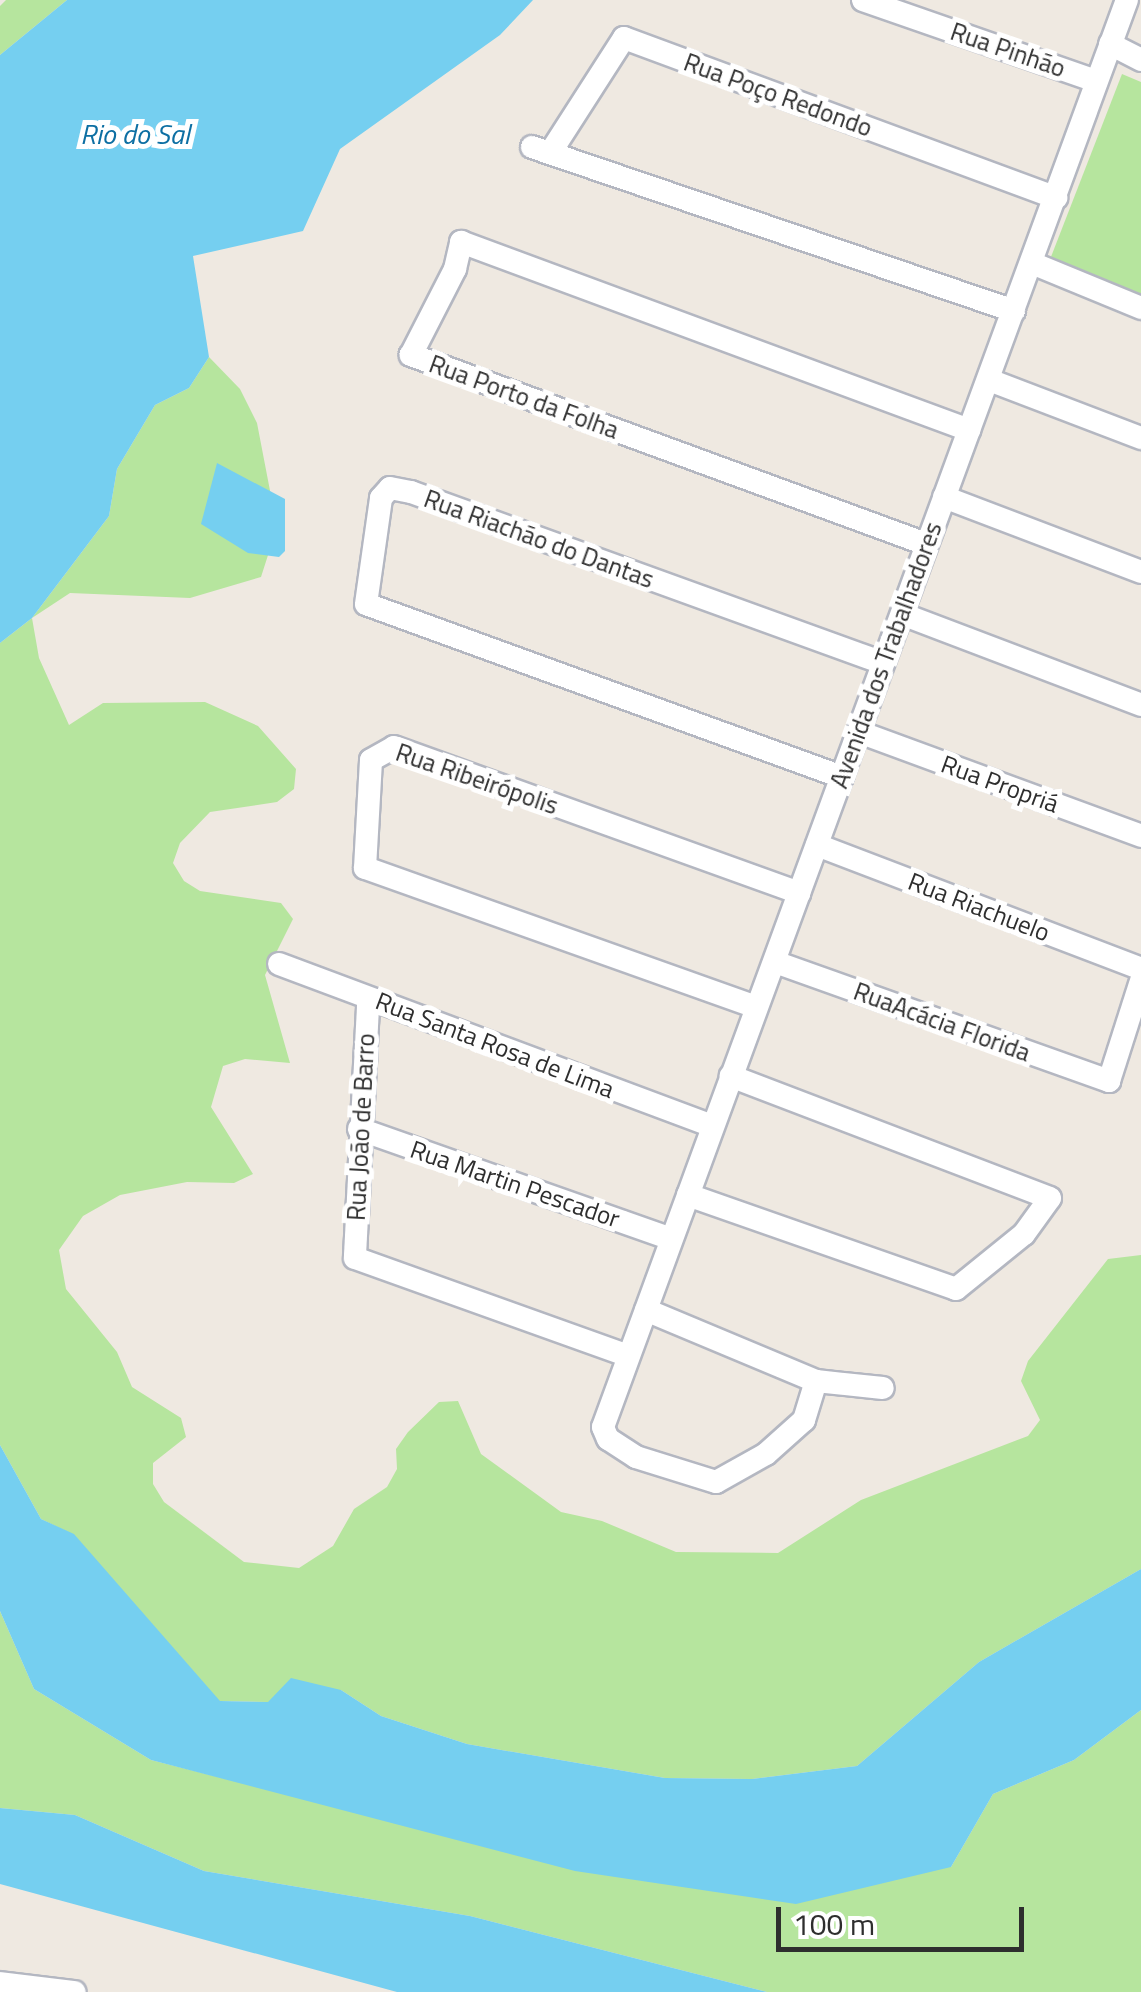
<!DOCTYPE html>
<html>
<head>
<meta charset="utf-8">
<style>
	body { margin:0 }
	#map { position:relative; width:1141px; height:1992px; overflow:hidden; background:#efe9e1; font-family:"Titillium Web",sans-serif }
	div>[style] { position:absolute }
	.green>* { inset:0; background:#b6e59e }
	.water>* { inset:0; background:#75cff0 }
	.roads { filter:drop-shadow(2px 0 #b4b7c1) drop-shadow(-2px 0 #b4b7c1) drop-shadow(0 2px #b4b7c1) drop-shadow(0 -2px #b4b7c1) }
	.minor>* { height:22px; margin:-11px; padding:0 11px; transform-origin:11px; border-radius:11px; background:#fff }
	span { translate:-50% -50%; white-space:nowrap; text-align:center; line-height:1.15; -webkit-text-stroke:10px #fff; paint-order:stroke }
	.street-label { font-size:25px; color:#2e2e2e }
	.water-label { font-size:28px; color:#0d6fa3; font-style:italic }
	.scale { position:absolute; left:776px; top:1907px; width:248px; height:45px; box-sizing:border-box; border:5px solid #2e2e2e; border-top:0; padding-left:12px; font-size:30px; line-height:35px; white-space:nowrap; color:#2e2e2e; -webkit-text-stroke:8px #fff; paint-order:stroke }
</style>
</head>
<body>
<div id="map">
	<div class="green">
		<i style="clip-path:polygon(6px 0,67px 0,0 55px,0 6px)"></i>
		<i style="clip-path:polygon(1122px 74px,1141px 82px,1141px 299px,1049px 262px)"></i>
		<i style="clip-path:polygon(209px 357px,240px 389px,257px 423px,277px 527px,261px 577px,190px 598px,70px 593px,32px 618px,39px 658px,69px 725px,103px 703px,205px 702px,258px 726px,296px 769px,294px 789px,277px 802px,210px 812px,180px 843px,173px 863px,184px 881px,200px 891px,281px 903px,293px 919px,265px 975px,290px 1063px,245px 1059px,223px 1066px,211px 1107px,253px 1174px,234px 1183px,187px 1182px,120px 1195px,83px 1216px,59px 1250px,66px 1289px,117px 1352px,132px 1387px,181px 1418px,186px 1437px,153px 1463px,153px 1484px,164px 1502px,244px 1562px,299px 1568px,333px 1546px,354px 1509px,387px 1487px,397px 1469px,396px 1449px,408px 1432px,439px 1402px,458px 1401px,481px 1454px,561px 1512px,602px 1521px,676px 1552px,778px 1553px,861px 1500px,1028px 1436px,1040px 1420px,1021px 1381px,1028px 1361px,1108px 1259px,1141px 1255px,1141px 1569px,979px 1662px,857px 1766px,752px 1779px,665px 1778px,467px 1744px,381px 1716px,341px 1690px,268px 1702px,219px 1701px,74px 1535px,41px 1519px,0 1445px,0 643px,32px 618px,109px 516px,117px 469px,155px 405px,189px 388px)"></i>
		<i style="clip-path:polygon(0 1611px,34px 1689px,151px 1760px,238px 1782px,951px 1867px,993px 1794px,1074px 1760px,1141px 1710px,1141px 1992px,767px 1992px,470px 1916px,204px 1871px,75px 1815px,0 1808px)"></i>
	</div>
	<div class="water">
		<i style="clip-path:polygon(67px 0,533px 0,500px 35px,340px 149px,303px 231px,193px 256px,209px 357px,189px 388px,155px 405px,117px 469px,109px 516px,32px 618px,0 643px,0 55px)"></i>
		<i style="clip-path:polygon(217px 463px,285px 499px,285px 551px,279px 557px,248px 553px,201px 524px)"></i>
		<i style="clip-path:polygon(0 1445px,41px 1519px,74px 1534px,220px 1701px,268px 1702px,291px 1678px,341px 1690px,381px 1716px,467px 1744px,665px 1778px,752px 1779px,857px 1766px,979px 1662px,1141px 1569px,1141px 1710px,1074px 1760px,993px 1794px,951px 1867px,796px 1904px,575px 1871px,151px 1760px,34px 1689px,0 1611px)"></i>
		<i style="clip-path:polygon(0 1808px,75px 1815px,204px 1871px,470px 1916px,767px 1992px,397px 1992px,0 1884px)"></i>
	</div>
	<div class="roads">
		<div class="minor">
			<i style="left:863px;top:0;width:247px;rotate:19.2deg"></i>
			<i style="left:1110px;top:44px;width:35px;rotate:27deg"></i>
			<i style="left:532px;top:147px;width:509px;rotate:18.79deg"></i>
			<i style="left:552px;top:150px;width:133px;rotate:-57.3deg"></i>
			<i style="left:624px;top:38px;width:461px;rotate:20.3deg"></i>
			<i style="left:1032px;top:263px;width:118px;rotate:22.4deg"></i>
			<i style="left:989px;top:380px;width:163px;rotate:20.9deg"></i>
			<i style="left:944px;top:497px;width:211px;rotate:20.8deg"></i>
			<i style="left:926px;top:544px;width:549px;rotate:-159.85deg"></i>
			<i style="left:411px;top:355px;width:97px;rotate:-62.9deg"></i>
			<i style="left:455px;top:269px;width:28px;rotate:-77deg"></i>
			<i style="left:461px;top:242px;width:542px;rotate:20.31deg"></i>
			<i style="left:902px;top:614px;width:256px;rotate:20.8deg"></i>
			<i style="left:859px;top:732px;width:301px;rotate:20.2deg"></i>
			<i style="left:842px;top:777px;width:506px;rotate:-160.03deg"></i>
			<i style="left:366px;top:604px;width:107px;rotate:-81.9deg"></i>
			<i style="left:381px;top:498px;width:13px;rotate:-48deg"></i>
			<i style="left:390px;top:488px;width:21px;rotate:11deg"></i>
			<i style="left:411px;top:492px;width:502px;rotate:19.91deg"></i>
			<i style="left:817px;top:845px;width:347px;rotate:20.9deg"></i>
			<i style="left:775px;top:962px;width:355px;rotate:19.6deg"></i>
			<i style="left:1109px;top:1081px;width:105px;rotate:-72.3deg"></i>
			<i style="left:279px;top:964px;width:462px;rotate:20.5deg"></i>
			<i style="left:375px;top:1000px;width:10px;rotate:135deg"></i>
			<i style="left:368px;top:1007px;width:251px;rotate:93deg"></i>
			<i style="left:355px;top:1258px;width:290px;rotate:19.7deg"></i>
			<i style="left:756px;top:1007px;width:415px;rotate:-160.4deg"></i>
			<i style="left:365px;top:868px;width:108px;rotate:-86.8deg"></i>
			<i style="left:371px;top:760px;width:26px;rotate:-29deg"></i>
			<i style="left:394px;top:747px;width:431px;rotate:19.8deg"></i>
			<i style="left:359px;top:1129px;width:331px;rotate:19.4deg"></i>
			<i style="left:688px;top:1195px;width:284px;rotate:19.3deg"></i>
			<i style="left:956px;top:1289px;width:87px;rotate:-39deg"></i>
			<i style="left:1024px;top:1234px;width:44px;rotate:-54.2deg"></i>
			<i style="left:1050px;top:1198px;width:342px;rotate:-159.1deg"></i>
			<i style="left:646px;top:1310px;width:184px;rotate:22.7deg"></i>
			<i style="left:816px;top:1381px;width:41px;rotate:107.1deg"></i>
			<i style="left:804px;top:1420px;width:51px;rotate:138.2deg"></i>
			<i style="left:766px;top:1454px;width:57px;rotate:150.8deg"></i>
			<i style="left:716px;top:1482px;width:84px;rotate:-162.6deg"></i>
			<i style="left:636px;top:1457px;width:33px;rotate:-147deg"></i>
			<i style="left:608px;top:1439px;width:13px;rotate:-113deg"></i>
			<i style="left:603px;top:1427px;width:1520px;rotate:-69.84deg"></i>
			<i style="left:816px;top:1381px;width:67px;rotate:6deg"></i>
			<i style="left:0;top:1983px;width:75px;rotate:6.9deg"></i>
		</div>
	</div>
	<div class="street-label">
		<span style="left:1008px;top:50px;rotate:19deg">Rua Pinhão</span>
		<span style="left:778px;top:95px;rotate:20deg">Rua Poço Redondo</span>
		<span style="left:524px;top:397px;rotate:20deg">Rua Porto da Folha</span>
		<span style="left:539px;top:539px;rotate:20deg">Rua Riachão do Dantas</span>
		<span style="left:886px;top:655px;rotate:-70deg">Avenida dos Trabalhadores</span>
		<span style="left:477px;top:779px;rotate:19deg">Rua Ribeirópolis</span>
		<span style="left:1000px;top:784px;rotate:20deg">Rua Propriá</span>
		<span style="left:979px;top:907px;rotate:21deg">Rua Riachuelo</span>
		<span style="left:942px;top:1022px;rotate:20deg">RuaAcácia Florida</span>
		<span style="left:495px;top:1045px;rotate:21deg">Rua Santa Rosa de Lima</span>
		<span style="left:361px;top:1127px;rotate:-87deg">Rua João de Barro</span>
		<span style="left:515px;top:1184px;rotate:19deg">Rua Martin Pescador</span>
	</div>
	<div class="water-label">
		<span style="left:135px;top:134px">Rio do Sal</span>
	</div>
	<div class="scale">100 m</div>
</div>
</body>
</html>
